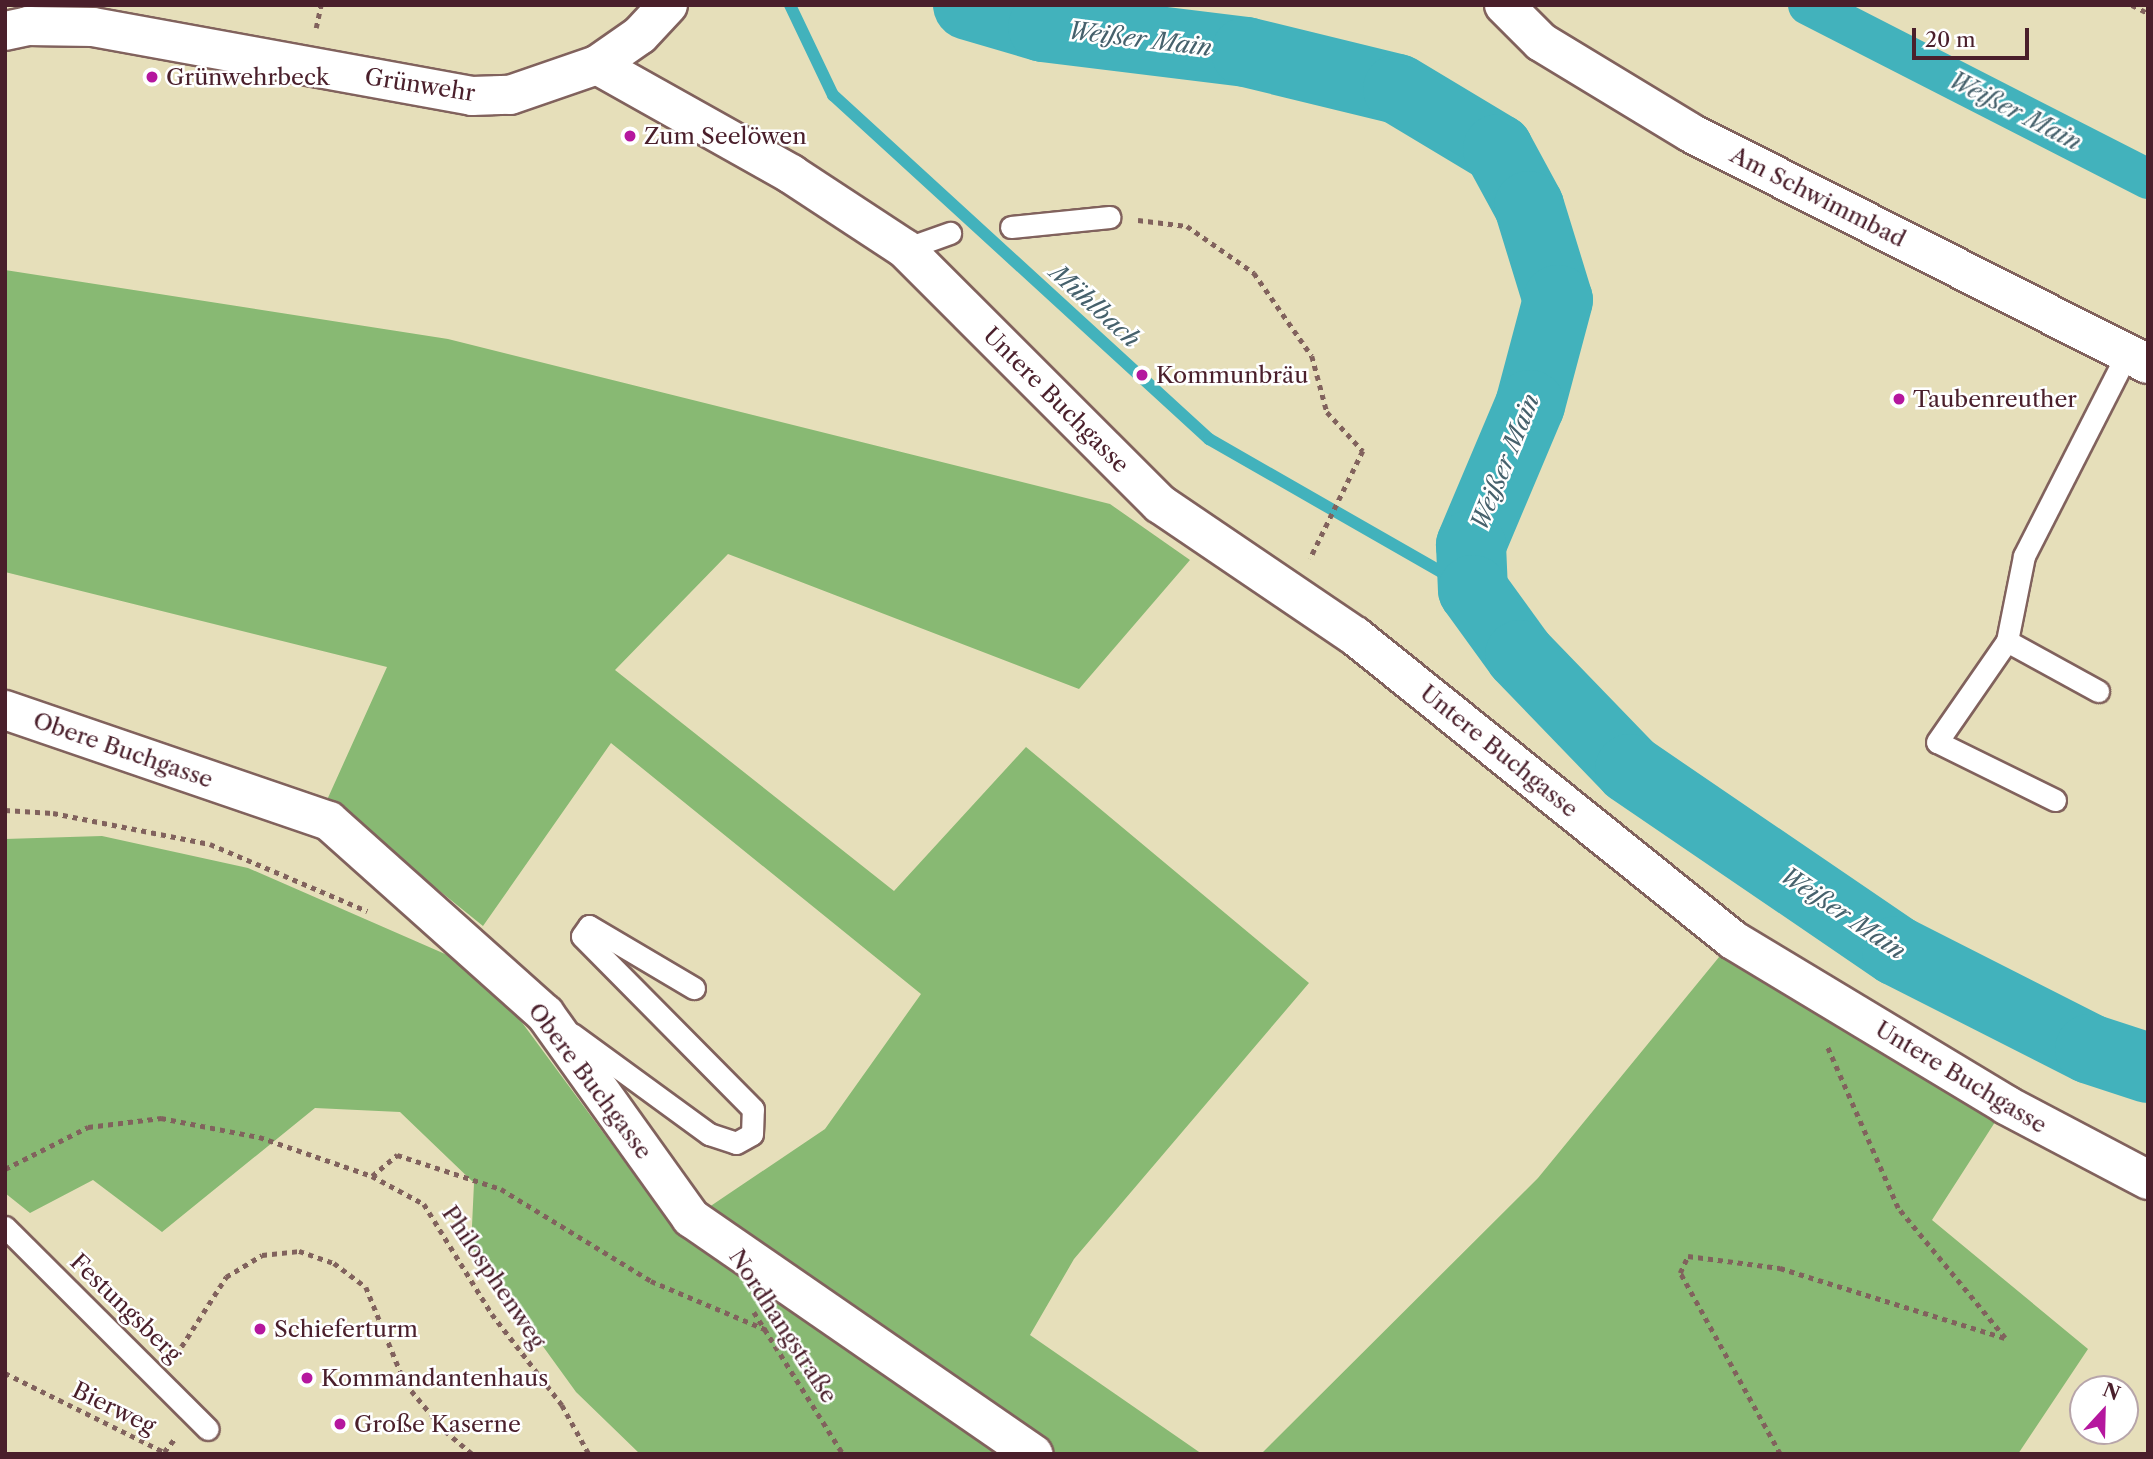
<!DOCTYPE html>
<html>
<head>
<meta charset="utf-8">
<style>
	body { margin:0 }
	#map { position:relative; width:2153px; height:1459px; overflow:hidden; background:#e6dfba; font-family:"Libre Caslon Text",serif }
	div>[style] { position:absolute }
	.forest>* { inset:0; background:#88b973 }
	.stream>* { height:12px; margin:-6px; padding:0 6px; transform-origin:6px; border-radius:6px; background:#42b2bc }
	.canal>* { height:40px; margin:-20px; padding:0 20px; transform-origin:20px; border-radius:20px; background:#42b2bc }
	.river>* { height:70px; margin:-35px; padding:0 35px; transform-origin:35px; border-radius:35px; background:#42b2bc }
	.path>* { height:4.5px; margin-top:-2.25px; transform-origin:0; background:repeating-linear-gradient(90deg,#81625d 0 5px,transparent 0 10px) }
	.roads { filter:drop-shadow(2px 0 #81625d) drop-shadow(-2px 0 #81625d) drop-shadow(0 2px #81625d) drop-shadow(0 -2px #81625d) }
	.lane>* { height:21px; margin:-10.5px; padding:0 10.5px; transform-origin:10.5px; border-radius:10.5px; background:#fff }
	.street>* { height:38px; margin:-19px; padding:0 19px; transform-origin:19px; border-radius:19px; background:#fff }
	.dots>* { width:19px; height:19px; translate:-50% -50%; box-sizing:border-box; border:4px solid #fff; border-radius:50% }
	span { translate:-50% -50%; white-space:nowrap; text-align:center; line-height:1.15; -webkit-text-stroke:5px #fff; paint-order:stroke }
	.poi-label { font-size:23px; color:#4a1f2b }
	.left { translate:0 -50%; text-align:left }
	.street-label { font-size:23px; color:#4a1f2b }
	.water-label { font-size:24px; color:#46616c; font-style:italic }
	.frame { position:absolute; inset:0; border:7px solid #4a1f2b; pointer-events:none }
	.north { position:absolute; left:2069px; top:1375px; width:70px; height:70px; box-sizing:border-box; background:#fff; border:2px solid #b7a5aa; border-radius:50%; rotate:22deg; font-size:19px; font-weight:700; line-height:28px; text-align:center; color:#4a1f2b }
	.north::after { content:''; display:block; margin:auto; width:24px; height:32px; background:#b5179e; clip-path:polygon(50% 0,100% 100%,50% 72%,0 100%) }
	.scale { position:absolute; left:1912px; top:28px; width:117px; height:32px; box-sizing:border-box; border:4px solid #4a1f2b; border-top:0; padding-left:9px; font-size:21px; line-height:24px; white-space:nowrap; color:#4a1f2b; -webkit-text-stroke:5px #fff; paint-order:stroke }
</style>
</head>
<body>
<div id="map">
	<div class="forest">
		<i style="clip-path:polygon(5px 270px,448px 339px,1110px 504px,1190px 560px,1079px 689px,728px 554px,615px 670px,894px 891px,1026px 747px,1309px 983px,1074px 1259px,1030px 1335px,1202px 1454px,640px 1454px,576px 1392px,471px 1247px,474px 1183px,400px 1112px,315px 1108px,162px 1232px,93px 1180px,30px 1213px,5px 1193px,5px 839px,102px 836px,248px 868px,484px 971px,675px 1230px,825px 1129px,921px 994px,611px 743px,483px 926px,327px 800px,387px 667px,5px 572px)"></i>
		<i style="clip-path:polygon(1733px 940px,2006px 1105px,1932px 1220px,2088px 1349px,2018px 1454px,1261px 1454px,1538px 1178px)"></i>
	</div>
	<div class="stream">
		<i style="left:790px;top:5px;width:100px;rotate:64.5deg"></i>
		<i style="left:833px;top:95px;width:510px;rotate:42.46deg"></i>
		<i style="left:1209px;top:439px;width:304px;rotate:29.8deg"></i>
	</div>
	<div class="canal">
		<i style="left:1808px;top:5px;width:382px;rotate:27.1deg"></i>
	</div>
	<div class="river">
		<i style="left:968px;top:5px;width:78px;rotate:16.3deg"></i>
		<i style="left:1043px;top:27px;width:205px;rotate:7deg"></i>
		<i style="left:1246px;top:52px;width:156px;rotate:13.7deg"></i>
		<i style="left:1398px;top:89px;width:117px;rotate:31deg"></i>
		<i style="left:1498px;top:149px;width:65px;rotate:61.5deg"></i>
		<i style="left:1529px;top:206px;width:98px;rotate:72.9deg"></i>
		<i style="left:1558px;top:300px;width:109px;rotate:104.9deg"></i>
		<i style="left:1530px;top:405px;width:152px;rotate:112.9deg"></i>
		<i style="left:1471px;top:545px;width:45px;rotate:87.5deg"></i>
		<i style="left:1473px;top:590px;width:80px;rotate:54.1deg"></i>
		<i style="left:1520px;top:655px;width:158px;rotate:46deg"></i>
		<i style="left:1630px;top:769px;width:323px;rotate:34.3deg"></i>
		<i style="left:1897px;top:951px;width:216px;rotate:26.9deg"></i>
		<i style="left:2090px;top:1049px;width:61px;rotate:18.1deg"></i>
	</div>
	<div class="path">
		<i style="left:2132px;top:5px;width:18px;rotate:27deg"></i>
		<i style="left:316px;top:28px;width:24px;rotate:-78deg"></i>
		<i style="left:1138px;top:220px;width:49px;rotate:7deg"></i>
		<i style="left:1187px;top:226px;width:82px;rotate:35deg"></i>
		<i style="left:1254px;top:273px;width:101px;rotate:55.1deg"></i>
		<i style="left:1312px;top:356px;width:58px;rotate:75deg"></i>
		<i style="left:1327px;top:412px;width:53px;rotate:47.3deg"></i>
		<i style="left:1363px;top:451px;width:120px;rotate:116.1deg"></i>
		<i style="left:5px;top:810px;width:48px;rotate:3.6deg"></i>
		<i style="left:53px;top:813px;width:160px;rotate:11.2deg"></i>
		<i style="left:210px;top:844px;width:171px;rotate:23.1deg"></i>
		<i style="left:5px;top:1169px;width:93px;rotate:-26.8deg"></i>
		<i style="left:88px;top:1127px;width:74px;rotate:-7deg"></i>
		<i style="left:161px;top:1118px;width:100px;rotate:11deg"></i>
		<i style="left:259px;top:1137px;width:120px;rotate:19deg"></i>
		<i style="left:372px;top:1176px;width:59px;rotate:28.3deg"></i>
		<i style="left:424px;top:1204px;width:129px;rotate:58.3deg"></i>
		<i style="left:492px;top:1314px;width:115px;rotate:52.4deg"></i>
		<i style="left:562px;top:1405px;width:56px;rotate:61.1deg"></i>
		<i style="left:372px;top:1176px;width:33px;rotate:-40deg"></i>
		<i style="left:397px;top:1155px;width:109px;rotate:18.1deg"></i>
		<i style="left:501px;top:1189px;width:176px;rotate:31.5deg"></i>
		<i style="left:651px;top:1281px;width:126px;rotate:22.9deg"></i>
		<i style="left:754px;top:1312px;width:168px;rotate:57.9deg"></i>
		<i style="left:176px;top:1355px;width:93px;rotate:-57.3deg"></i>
		<i style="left:226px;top:1277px;width:42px;rotate:-31.4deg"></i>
		<i style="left:262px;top:1255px;width:37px;rotate:-6deg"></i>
		<i style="left:299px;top:1251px;width:37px;rotate:19deg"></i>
		<i style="left:334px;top:1263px;width:40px;rotate:37deg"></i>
		<i style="left:366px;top:1287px;width:104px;rotate:67.9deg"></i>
		<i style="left:405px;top:1383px;width:62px;rotate:50.2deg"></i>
		<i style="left:445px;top:1431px;width:35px;rotate:40deg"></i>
		<i style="left:5px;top:1373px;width:178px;rotate:26.4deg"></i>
		<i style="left:164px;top:1452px;width:19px;rotate:-51deg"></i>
		<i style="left:1780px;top:1454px;width:207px;rotate:-118.9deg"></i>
		<i style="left:1680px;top:1273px;width:19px;rotate:-65deg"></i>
		<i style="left:1688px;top:1256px;width:93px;rotate:7.4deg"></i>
		<i style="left:1780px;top:1268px;width:236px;rotate:17.3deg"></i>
		<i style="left:2005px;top:1338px;width:168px;rotate:-129.5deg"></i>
		<i style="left:1898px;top:1208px;width:179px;rotate:-113.7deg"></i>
	</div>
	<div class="roads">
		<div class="lane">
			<i style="left:1011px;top:227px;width:99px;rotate:-5.8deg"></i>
			<i style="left:905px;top:249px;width:48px;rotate:-19.6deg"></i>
			<i style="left:2007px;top:641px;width:104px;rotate:28.8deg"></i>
			<i style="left:2055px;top:800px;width:131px;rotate:-153.8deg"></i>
			<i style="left:1937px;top:742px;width:123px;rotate:-55.3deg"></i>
			<i style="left:2007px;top:641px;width:87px;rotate:-78.7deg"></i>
			<i style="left:2024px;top:556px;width:227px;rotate:-63deg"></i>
			<i style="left:572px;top:1034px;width:170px;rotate:36.1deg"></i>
			<i style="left:709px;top:1134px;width:28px;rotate:18deg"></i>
			<i style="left:736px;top:1143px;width:18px;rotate:-29deg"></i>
			<i style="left:752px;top:1134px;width:25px;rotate:-88deg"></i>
			<i style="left:753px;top:1109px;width:243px;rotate:-134.7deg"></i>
			<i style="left:582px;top:936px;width:12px;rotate:-55deg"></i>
			<i style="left:589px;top:926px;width:122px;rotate:30.6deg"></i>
			<i style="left:5px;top:1227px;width:286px;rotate:44.9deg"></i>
		</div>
		<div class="street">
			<i style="left:1504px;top:5px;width:52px;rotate:45deg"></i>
			<i style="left:1541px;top:42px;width:175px;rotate:31.2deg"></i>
			<i style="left:1691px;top:133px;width:512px;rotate:26.82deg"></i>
			<i style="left:5px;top:31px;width:24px;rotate:-12deg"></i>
			<i style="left:28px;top:26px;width:65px;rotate:0.9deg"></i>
			<i style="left:93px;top:27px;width:385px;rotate:10.3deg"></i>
			<i style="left:472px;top:96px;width:38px;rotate:-2deg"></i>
			<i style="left:510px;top:95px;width:92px;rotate:-19deg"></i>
			<i style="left:597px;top:65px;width:52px;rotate:-34.9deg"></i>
			<i style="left:640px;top:35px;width:41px;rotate:-47deg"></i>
			<i style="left:597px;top:65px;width:223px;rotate:29.3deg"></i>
			<i style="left:791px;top:174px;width:136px;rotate:33.3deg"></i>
			<i style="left:905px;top:249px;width:361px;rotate:45deg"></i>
			<i style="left:1160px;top:504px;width:235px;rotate:34.1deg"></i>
			<i style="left:1355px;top:636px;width:485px;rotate:38.8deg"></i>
			<i style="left:1733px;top:940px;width:319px;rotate:31.1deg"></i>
			<i style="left:2006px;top:1105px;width:161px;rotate:27.8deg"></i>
			<i style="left:5px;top:710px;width:342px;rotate:18.9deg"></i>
			<i style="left:329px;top:821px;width:290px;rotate:41.8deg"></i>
			<i style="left:545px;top:1014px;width:251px;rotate:54.4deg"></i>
			<i style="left:691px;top:1218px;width:416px;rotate:34.6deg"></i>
		</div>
	</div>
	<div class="dots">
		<i style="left:152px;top:77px;background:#b5179e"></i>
		<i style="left:630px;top:136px;background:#b5179e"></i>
		<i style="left:1142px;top:375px;background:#b5179e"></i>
		<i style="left:1899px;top:399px;background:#b5179e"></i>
		<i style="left:260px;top:1329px;background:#b5179e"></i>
		<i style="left:307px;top:1378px;background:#b5179e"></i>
		<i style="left:340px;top:1424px;background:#b5179e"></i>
	</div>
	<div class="poi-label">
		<span class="left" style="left:166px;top:77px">Grünwehrbeck</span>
		<span class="left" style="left:644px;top:136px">Zum Seelöwen</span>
		<span class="left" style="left:1156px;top:375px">Kommunbräu</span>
		<span class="left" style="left:1913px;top:399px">Taubenreuther</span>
		<span class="left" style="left:274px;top:1329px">Schieferturm</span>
		<span class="left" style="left:321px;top:1378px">Kommandantenhaus</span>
		<span class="left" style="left:354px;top:1424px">Große Kaserne</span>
	</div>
	<div class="street-label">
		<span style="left:420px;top:85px;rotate:9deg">Grünwehr</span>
		<span style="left:1818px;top:197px;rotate:27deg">Am Schwimmbad</span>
		<span style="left:1056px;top:400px;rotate:45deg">Untere Buchgasse</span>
		<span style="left:123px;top:750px;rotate:19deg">Obere Buchgasse</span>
		<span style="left:1499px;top:751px;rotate:39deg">Untere Buchgasse</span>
		<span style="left:1961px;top:1077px;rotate:31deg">Untere Buchgasse</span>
		<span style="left:590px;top:1081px;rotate:53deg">Obere Buchgasse</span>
		<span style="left:494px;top:1277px;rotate:56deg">Philosphenweg</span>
		<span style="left:126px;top:1308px;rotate:44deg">Festungsberg</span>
		<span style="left:783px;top:1326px;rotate:57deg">Nordhangstraße</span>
		<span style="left:114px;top:1408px;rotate:26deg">Bierweg</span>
	</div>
	<div class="water-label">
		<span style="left:1140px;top:39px;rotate:7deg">Weißer Main</span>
		<span style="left:2015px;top:111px;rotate:27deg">Weißer Main</span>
		<span style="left:1095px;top:306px;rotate:42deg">Mühlbach</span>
		<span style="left:1505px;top:462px;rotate:-68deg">Weißer Main</span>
		<span style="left:1843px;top:913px;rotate:34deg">Weißer Main</span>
	</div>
	<div class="frame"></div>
	<div class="north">N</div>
	<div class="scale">20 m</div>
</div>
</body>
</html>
